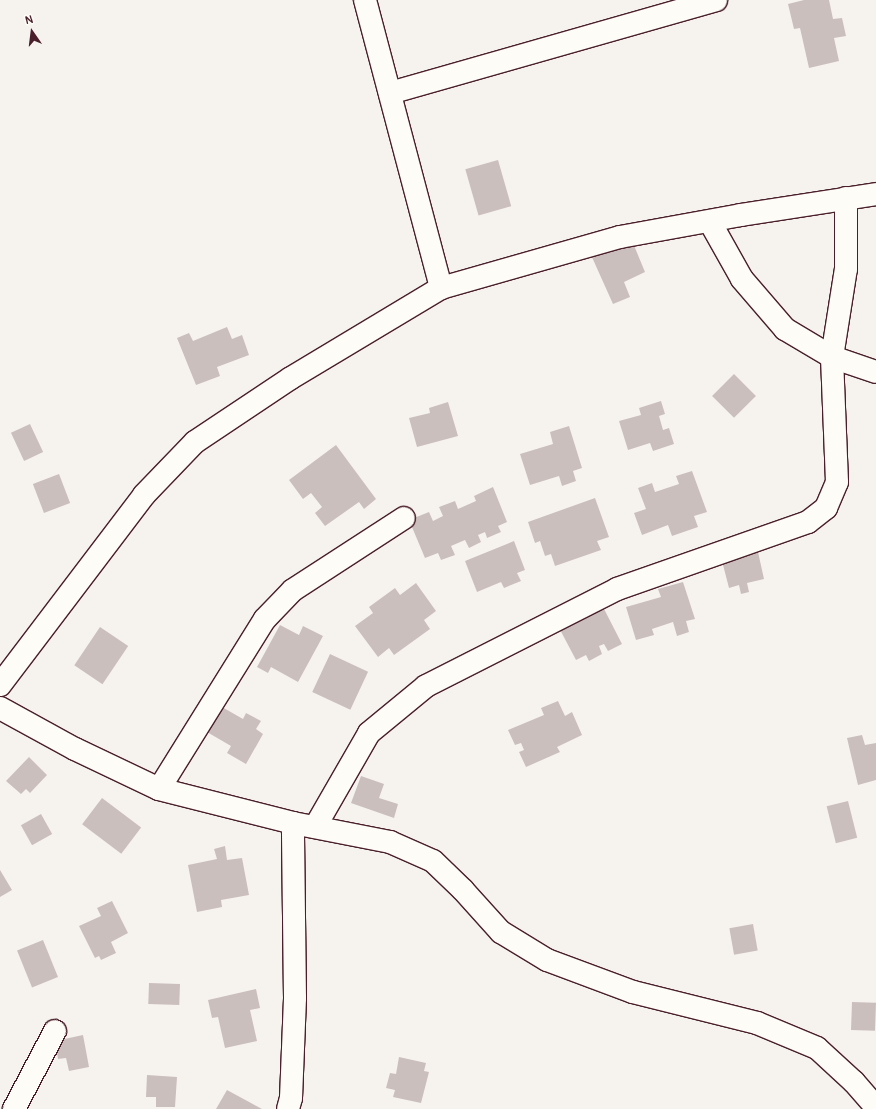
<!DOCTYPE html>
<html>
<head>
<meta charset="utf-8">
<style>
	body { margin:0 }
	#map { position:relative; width:876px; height:1109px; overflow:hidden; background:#f6f3ef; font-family:Pangolin,sans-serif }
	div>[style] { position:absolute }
	.building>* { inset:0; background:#cbbfbe; transform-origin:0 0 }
	.roads { filter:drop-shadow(1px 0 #4a1f2b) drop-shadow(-1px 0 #4a1f2b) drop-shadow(0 1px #4a1f2b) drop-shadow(0 -1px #4a1f2b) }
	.minor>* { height:22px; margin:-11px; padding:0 11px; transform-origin:11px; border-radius:11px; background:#fdfcf7 }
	span { translate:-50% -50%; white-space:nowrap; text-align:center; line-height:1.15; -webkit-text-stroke:4px #fdfcf7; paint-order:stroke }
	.north { position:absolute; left:12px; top:12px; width:40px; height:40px; -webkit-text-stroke:3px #fdfcf7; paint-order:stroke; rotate:346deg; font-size:11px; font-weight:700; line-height:16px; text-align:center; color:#4a1f2b }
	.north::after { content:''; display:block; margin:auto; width:14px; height:18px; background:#4a1f2b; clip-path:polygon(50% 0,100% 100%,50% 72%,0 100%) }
</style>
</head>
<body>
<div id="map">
	<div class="building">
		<i style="clip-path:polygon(804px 0,829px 0,833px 19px,842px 18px,846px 36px,834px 38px,839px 61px,809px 68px,800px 28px,794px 29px,788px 4px)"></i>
		<i style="left:498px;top:160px;width:48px;height:34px;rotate:74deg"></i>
		<i style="clip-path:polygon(633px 243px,645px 272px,624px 282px,630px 297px,613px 304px,591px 255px,607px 248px,609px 253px)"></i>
		<i style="clip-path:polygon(227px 327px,232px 339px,242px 335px,249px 355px,217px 367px,220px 376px,196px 385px,177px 338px,189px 333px,193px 341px)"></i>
		<i style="left:734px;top:374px;width:31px;height:31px;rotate:45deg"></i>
		<i style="clip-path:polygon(661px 401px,665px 414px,659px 416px,663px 430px,669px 428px,674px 444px,653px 451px,650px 443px,628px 450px,619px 421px,641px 415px,639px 408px)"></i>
		<i style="clip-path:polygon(448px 402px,458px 436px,417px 447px,409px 418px,430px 413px,429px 408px)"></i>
		<i style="left:30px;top:424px;width:31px;height:21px;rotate:65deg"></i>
		<i style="clip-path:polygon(569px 426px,582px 468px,573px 471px,576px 481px,562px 486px,559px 476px,530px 485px,520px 454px,553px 444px,550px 432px)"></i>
		<i style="clip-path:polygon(336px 445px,376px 499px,364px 509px,359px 502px,325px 526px,315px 513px,322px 507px,311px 493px,303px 499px,289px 480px)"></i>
		<i style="clip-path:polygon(692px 471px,707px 512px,694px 516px,698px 527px,672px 536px,668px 525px,642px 535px,634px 513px,646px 509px,638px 488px,652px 483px,655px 492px,679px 484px,676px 476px)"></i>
		<i style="left:59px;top:474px;width:31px;height:28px;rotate:69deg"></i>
		<i style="clip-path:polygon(493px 487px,507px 522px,498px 526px,501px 532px,487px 538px,485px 532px,478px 535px,481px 542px,469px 548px,465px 540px,451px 546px,455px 555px,441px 560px,438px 553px,425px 558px,409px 520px,429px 512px,433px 521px,443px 516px,439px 507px,455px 501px,458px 509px,476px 501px,474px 496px)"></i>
		<i style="clip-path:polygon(595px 498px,609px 537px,597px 541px,601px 550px,555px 566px,551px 554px,545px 556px,540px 541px,535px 543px,528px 522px)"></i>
		<i style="clip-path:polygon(514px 541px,525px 570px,517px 573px,521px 581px,504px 588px,501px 582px,477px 592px,465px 561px)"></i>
		<i style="clip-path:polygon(758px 552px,764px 579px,747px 583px,749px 592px,741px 594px,739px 585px,729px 588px,722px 561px)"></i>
		<i style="clip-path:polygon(683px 582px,695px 619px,686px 621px,689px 632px,677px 636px,673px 622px,652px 629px,654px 635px,636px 640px,626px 607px,661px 597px,658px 589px)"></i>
		<i style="clip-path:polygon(416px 583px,436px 611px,424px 620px,430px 629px,394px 655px,389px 648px,378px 657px,355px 626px,373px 613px,369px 607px,395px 588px,400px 595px)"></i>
		<i style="clip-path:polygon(603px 607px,622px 644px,608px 651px,604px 644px,599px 646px,602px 654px,589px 661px,586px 655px,576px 660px,557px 624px)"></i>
		<i style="clip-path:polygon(280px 625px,299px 635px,303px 626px,323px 636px,298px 682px,271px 667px,268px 673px,257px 667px)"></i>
		<i style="left:100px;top:627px;width:34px;height:46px;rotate:34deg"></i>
		<i style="left:330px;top:654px;width:42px;height:42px;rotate:25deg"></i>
		<i style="clip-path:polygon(558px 701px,565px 716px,572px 712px,582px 735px,557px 747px,560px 752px,526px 767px,519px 752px,524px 750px,521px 743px,515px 745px,508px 730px,544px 715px,541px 708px)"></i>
		<i style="clip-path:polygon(222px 707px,243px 719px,246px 713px,261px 721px,256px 729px,263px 734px,246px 764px,227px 753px,231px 746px,207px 732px)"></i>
		<i style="clip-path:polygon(862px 735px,865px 745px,876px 743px,876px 780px,858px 785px,847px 738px)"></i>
		<i style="clip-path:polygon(29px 757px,47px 775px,30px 793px,26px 789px,21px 794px,6px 781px)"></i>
		<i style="clip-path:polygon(361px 776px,384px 784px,379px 798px,398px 804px,394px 818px,351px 803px)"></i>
		<i style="left:102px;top:798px;width:49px;height:33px;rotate:37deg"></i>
		<i style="left:848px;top:801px;width:38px;height:22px;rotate:76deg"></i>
		<i style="left:41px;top:814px;width:23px;height:23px;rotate:61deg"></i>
		<i style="clip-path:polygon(225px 846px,227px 860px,242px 858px,249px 895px,221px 900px,222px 907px,197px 912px,188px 865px,217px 859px,214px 849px)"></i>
		<i style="clip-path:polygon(0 870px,12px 890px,0 897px)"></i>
		<i style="clip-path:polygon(112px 901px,128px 933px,111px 942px,116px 953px,101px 960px,99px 956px,95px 958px,79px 926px,101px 916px,97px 908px)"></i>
		<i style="left:753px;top:924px;width:27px;height:24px;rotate:80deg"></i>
		<i style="left:43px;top:940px;width:40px;height:28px;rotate:68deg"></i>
		<i style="left:149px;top:983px;width:31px;height:21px;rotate:2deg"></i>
		<i style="clip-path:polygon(256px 989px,260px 1008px,250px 1010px,257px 1041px,225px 1048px,218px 1017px,212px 1018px,208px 1000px)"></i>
		<i style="left:852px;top:1002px;width:24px;height:28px;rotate:2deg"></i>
		<i style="clip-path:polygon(83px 1035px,89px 1067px,69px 1071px,66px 1058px,58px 1059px,55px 1041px)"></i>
		<i style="clip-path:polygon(399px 1057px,426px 1063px,424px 1071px,429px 1072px,421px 1103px,393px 1097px,395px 1090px,386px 1088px,390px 1073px,396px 1074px)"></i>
		<i style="clip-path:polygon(147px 1075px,177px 1077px,175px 1107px,156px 1107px,156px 1097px,146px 1097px)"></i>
		<i style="clip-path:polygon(227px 1090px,262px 1109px,216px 1109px)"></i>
	</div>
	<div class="roads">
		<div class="minor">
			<i style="left:365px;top:0;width:298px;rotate:75.2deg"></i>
			<i style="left:390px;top:93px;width:339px;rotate:-15.9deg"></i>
			<i style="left:710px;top:222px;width:65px;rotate:60.7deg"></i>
			<i style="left:742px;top:279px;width:66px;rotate:49.3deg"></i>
			<i style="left:785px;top:329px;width:55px;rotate:30.8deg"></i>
			<i style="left:832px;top:357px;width:46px;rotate:18.8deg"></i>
			<i style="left:0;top:685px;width:238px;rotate:-52.8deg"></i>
			<i style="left:144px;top:495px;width:74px;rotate:-46.1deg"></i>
			<i style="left:195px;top:442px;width:115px;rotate:-33.7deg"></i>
			<i style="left:291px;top:378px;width:175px;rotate:-31deg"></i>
			<i style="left:441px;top:288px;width:186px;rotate:-15.9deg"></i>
			<i style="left:620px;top:237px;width:123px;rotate:-10.3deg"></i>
			<i style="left:741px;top:215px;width:137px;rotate:-8.8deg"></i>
			<i style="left:0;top:708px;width:85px;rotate:28.7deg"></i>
			<i style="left:75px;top:749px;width:93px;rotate:25.5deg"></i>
			<i style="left:159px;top:789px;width:138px;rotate:14.2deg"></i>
			<i style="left:293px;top:823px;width:99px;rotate:11.1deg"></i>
			<i style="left:390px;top:842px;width:47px;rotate:23.8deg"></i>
			<i style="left:433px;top:861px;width:42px;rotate:44deg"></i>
			<i style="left:463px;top:890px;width:57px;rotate:47.9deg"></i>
			<i style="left:501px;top:932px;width:54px;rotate:31.3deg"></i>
			<i style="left:547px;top:960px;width:92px;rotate:20.4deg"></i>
			<i style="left:633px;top:992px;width:128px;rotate:14deg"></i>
			<i style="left:757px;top:1023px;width:65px;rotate:22.6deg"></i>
			<i style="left:817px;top:1048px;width:50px;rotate:42.6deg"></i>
			<i style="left:854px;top:1082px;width:33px;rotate:49deg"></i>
			<i style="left:159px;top:789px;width:200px;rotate:-58.1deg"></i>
			<i style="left:265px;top:619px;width:40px;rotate:-46deg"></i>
			<i style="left:293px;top:590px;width:132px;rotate:-33deg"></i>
			<i style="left:315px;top:827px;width:108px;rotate:-60.1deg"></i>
			<i style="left:369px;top:733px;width:74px;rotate:-39.5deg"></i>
			<i style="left:426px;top:686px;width:214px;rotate:-26.9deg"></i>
			<i style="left:617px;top:589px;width:202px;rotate:-19.3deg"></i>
			<i style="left:808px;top:522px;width:23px;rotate:-38deg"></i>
			<i style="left:826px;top:508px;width:28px;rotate:-67deg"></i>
			<i style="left:837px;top:482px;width:125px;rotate:-92.3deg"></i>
			<i style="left:832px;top:357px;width:89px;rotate:-81deg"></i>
			<i style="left:846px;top:269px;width:71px;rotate:-90deg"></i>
			<i style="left:14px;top:1109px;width:88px;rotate:-62.3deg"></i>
			<i style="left:288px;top:1109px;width:11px;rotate:-75deg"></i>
			<i style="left:291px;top:1098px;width:100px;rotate:-87.7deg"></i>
			<i style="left:295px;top:998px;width:175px;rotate:-90.7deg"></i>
		</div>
	</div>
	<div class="north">N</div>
</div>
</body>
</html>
